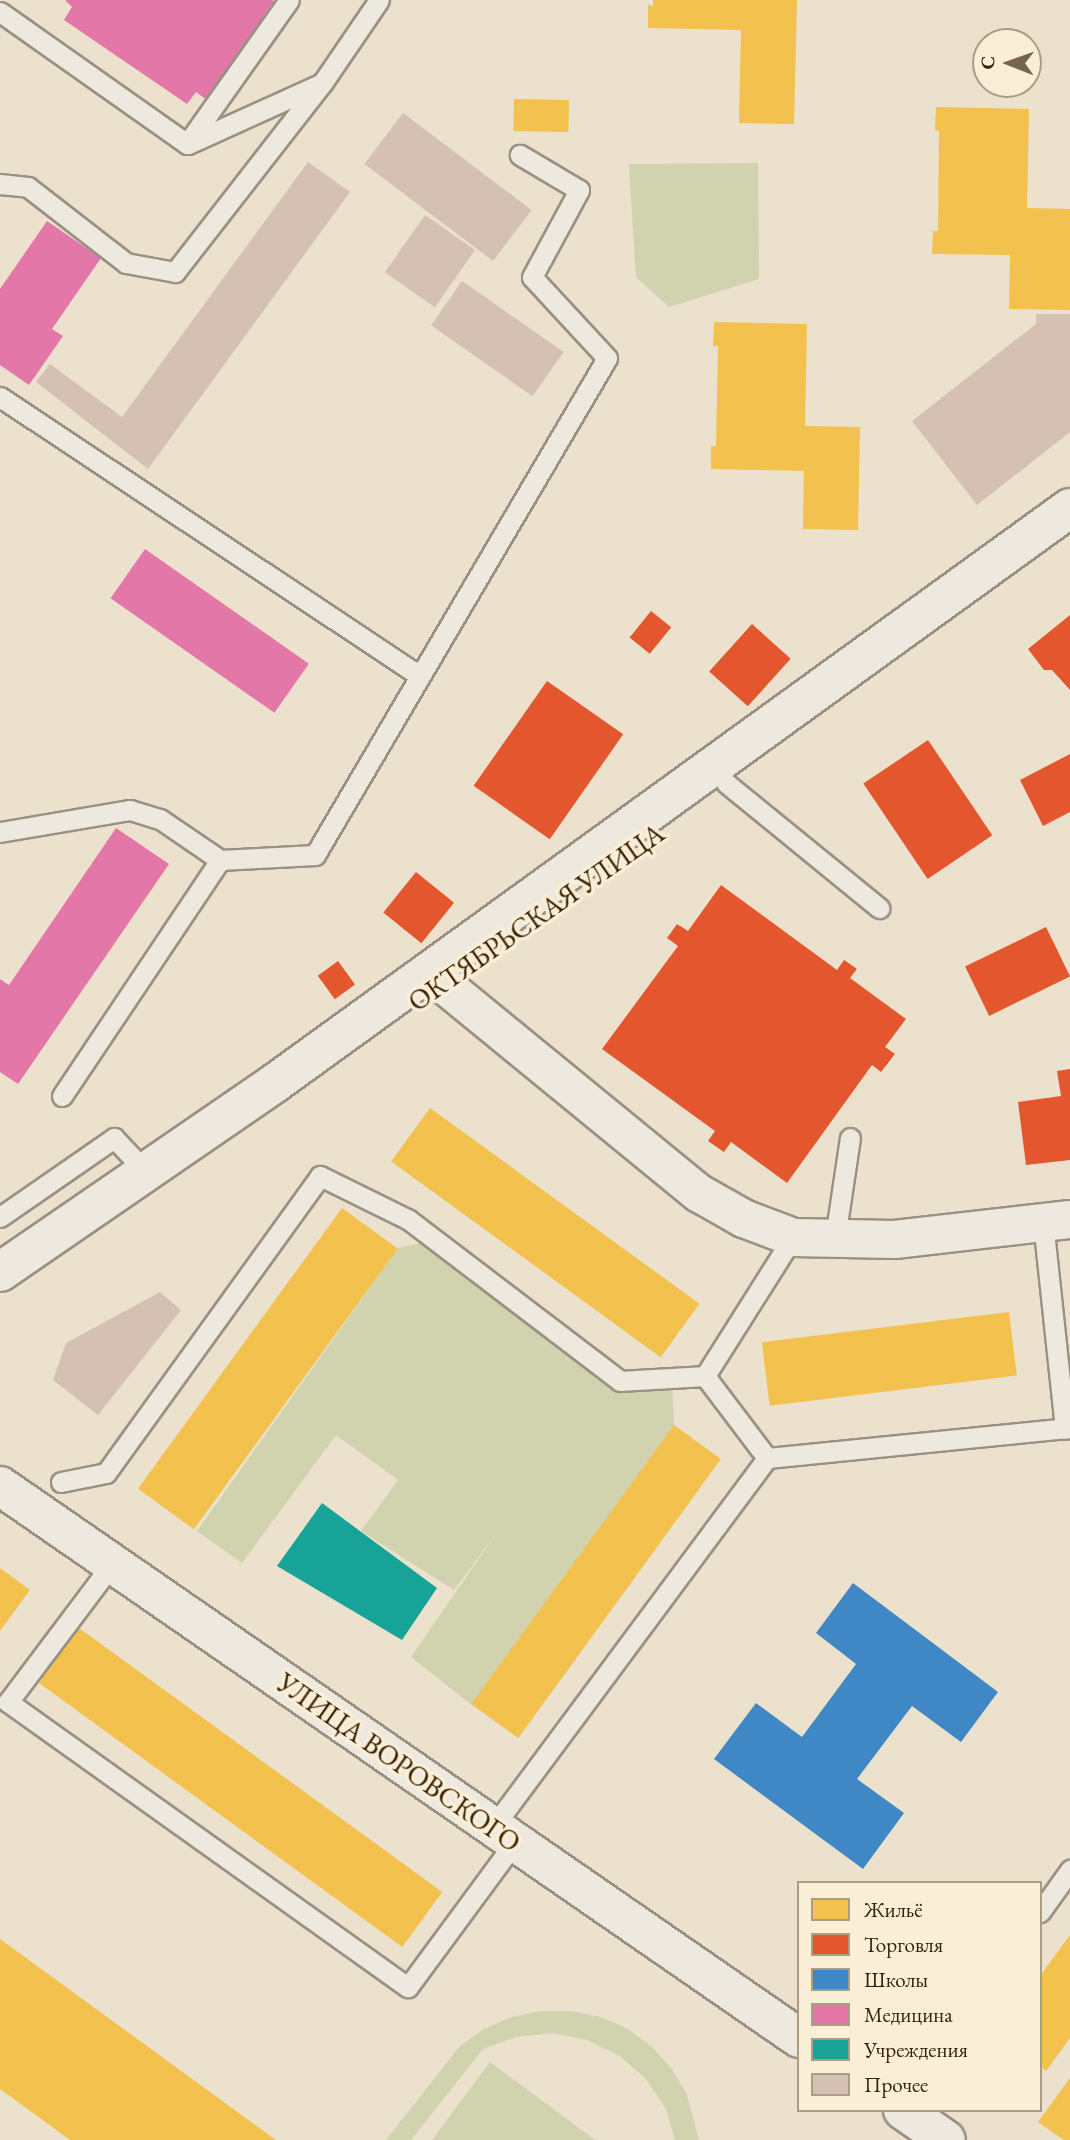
<!DOCTYPE html>
<html>
<head>
<meta charset="utf-8">
<style>
	body { margin:0 }
	#map { position:relative; width:1070px; height:2140px; overflow:hidden; background:#ebe1cd; font-family:"EB Garamond",serif }
	div>[style] { position:absolute }
	.green>* { inset:0; background:#d1d2ae }
	.homes>* { inset:0; background:#f2c14e; transform-origin:0 0 }
	.shops>* { inset:0; background:#e4572e; transform-origin:0 0 }
	.schools>* { inset:0; background:#3f88c5 }
	.health>* { inset:0; background:#e377a8; transform-origin:0 0 }
	.public>* { inset:0; background:#17a398 }
	.building>* { inset:0; background:#d4c1b3; transform-origin:0 0 }
	.roads { filter:drop-shadow(2px 0 #9a9182) drop-shadow(-2px 0 #9a9182) drop-shadow(0 2px #9a9182) drop-shadow(0 -2px #9a9182) }
	.service>* { height:19px; margin:-9.5px; padding:0 9.5px; transform-origin:9.5px; border-radius:9.5px; background:#eee9df }
	.minor>* { height:37px; margin:-18.5px; padding:0 18.5px; transform-origin:18.5px; border-radius:18.5px; background:#eee9df }
	.tertiary>* { height:38px; margin:-19px; padding:0 19px; transform-origin:19px; border-radius:19px; background:#eee9df }
	span { translate:-50% -50%; white-space:nowrap; text-align:center; line-height:1.15; -webkit-text-stroke:7px #faeed6; paint-order:stroke }
	.street-label { font-size:28px; color:#372107 }
	.legend { position:absolute; left:797px; top:1881px; width:245px; height:231px; box-sizing:border-box; background:#faeed6; border:2px solid #ac9c83; margin:0; padding:9px 12px; list-style:none; font-size:21px; color:#372107 }
	.legend li { display:flex; align-items:center; gap:14px; height:35px }
	.legend b { width:35px; border:2px solid #ac9c83 }
	.north { position:absolute; left:972px; top:28px; width:70px; height:70px; box-sizing:border-box; background:#faeed6; border:2px solid #ac9c83; border-radius:50%; rotate:271deg; font-size:19px; font-weight:700; line-height:28px; text-align:center; color:#372107 }
	.north::after { content:''; display:block; margin:auto; width:24px; height:32px; background:#76644c; clip-path:polygon(50% 0,100% 100%,50% 72%,0 100%) }
</style>
</head>
<body>
<div id="map">
	<div class="green">
		<i style="clip-path:polygon(758px 163px,759px 279px,669px 307px,636px 277px,629px 164px)"></i>
		<i style="clip-path:polygon(436px 1240px,620px 1381px,672px 1378px,674px 1425px,473px 1706px,411px 1657px,500px 1528px,454px 1590px,361px 1531px,398px 1480px,336px 1435px,242px 1563px,197px 1531px,398px 1248px)"></i>
		<i style="clip-path:polygon(541px 2011px,571px 2011px,601px 2017px,628px 2029px,652px 2047px,672px 2069px,687px 2095px,699px 2140px,675px 2140px,666px 2109px,646px 2079px,620px 2056px,587px 2040px,552px 2033px,516px 2037px,483px 2049px,411px 2140px,386px 2140px,460px 2046px,484px 2029px,512px 2017px)"></i>
		<i style="clip-path:polygon(490px 2062px,595px 2140px,432px 2140px)"></i>
	</div>
	<div class="homes">
		<i style="clip-path:polygon(653px 0,797px 0,794px 124px,739px 123px,741px 30px,648px 28px,648px 5px,653px 6px)"></i>
		<i style="left:514px;top:99px;width:55px;height:32px;rotate:1deg"></i>
		<i style="clip-path:polygon(936px 107px,1029px 109px,1027px 208px,1070px 209px,1070px 310px,1009px 309px,1010px 255px,932px 254px,933px 231px,938px 231px,939px 131px,935px 130px)"></i>
		<i style="clip-path:polygon(714px 322px,807px 324px,805px 426px,860px 427px,858px 530px,803px 529px,804px 471px,711px 469px,711px 446px,716px 446px,718px 346px,713px 346px)"></i>
		<i style="left:430px;top:1108px;width:333px;height:66px;rotate:36deg"></i>
		<i style="left:342px;top:1208px;width:69px;height:347px;rotate:36deg"></i>
		<i style="left:1009px;top:1312px;width:64px;height:249px;rotate:83deg"></i>
		<i style="left:674px;top:1425px;width:58px;height:345px;rotate:36deg"></i>
		<i style="clip-path:polygon(0 1568px,30px 1590px,0 1631px)"></i>
		<i style="left:79px;top:1628px;width:449px;height:68px;rotate:36deg"></i>
		<i style="clip-path:polygon(1070px 1935px,1070px 2038px,1046px 2071px,1040px 2067px,1040px 1976px)"></i>
		<i style="clip-path:polygon(0 1939px,276px 2140px,70px 2140px,0 2089px)"></i>
		<i style="clip-path:polygon(1070px 2078px,1070px 2140px,1064px 2140px,1038px 2122px)"></i>
	</div>
	<div class="shops">
		<i style="left:651px;top:611px;width:26px;height:34px;rotate:39deg"></i>
		<i style="clip-path:polygon(1070px 615px,1070px 690px,1052px 670px,1044px 670px,1028px 649px)"></i>
		<i style="left:752px;top:624px;width:52px;height:64px;rotate:42deg"></i>
		<i style="left:547px;top:681px;width:93px;height:128px;rotate:35deg"></i>
		<i style="left:928px;top:740px;width:115px;height:78px;rotate:56deg"></i>
		<i style="clip-path:polygon(1070px 754px,1070px 812px,1043px 826px,1020px 780px)"></i>
		<i style="left:416px;top:872px;width:49px;height:52px;rotate:39deg"></i>
		<i style="clip-path:polygon(721px 885px,837px 970px,844px 960px,857px 969px,850px 978px,906px 1019px,885px 1047px,895px 1054px,881px 1072px,872px 1065px,787px 1183px,731px 1142px,724px 1152px,708px 1141px,715px 1131px,602px 1049px,678px 946px,667px 938px,677px 924px,688px 931px)"></i>
		<i style="left:1046px;top:927px;width:55px;height:90px;rotate:64deg"></i>
		<i style="left:338px;top:961px;width:29px;height:25px;rotate:54deg"></i>
		<i style="clip-path:polygon(1070px 1069px,1070px 1160px,1026px 1165px,1018px 1102px,1061px 1096px,1057px 1071px)"></i>
	</div>
	<div class="schools">
		<i style="clip-path:polygon(853px 1583px,998px 1692px,961px 1742px,912px 1706px,857px 1779px,904px 1813px,863px 1869px,714px 1759px,756px 1703px,802px 1737px,856px 1664px,816px 1633px)"></i>
	</div>
	<div class="health">
		<i style="clip-path:polygon(65px 0,272px 0,274px 1px,207px 100px,196px 92px,187px 104px,64px 20px,72px 7px)"></i>
		<i style="clip-path:polygon(47px 221px,101px 258px,52px 329px,63px 336px,29px 385px,0 365px,0 289px)"></i>
		<i style="left:145px;top:549px;width:200px;height:60px;rotate:35deg"></i>
		<i style="clip-path:polygon(116px 828px,169px 864px,18px 1084px,0 1072px,0 979px,9px 985px)"></i>
	</div>
	<div class="public">
		<i style="clip-path:polygon(322px 1503px,437px 1588px,402px 1640px,277px 1566px)"></i>
	</div>
	<div class="building">
		<i style="left:403px;top:113px;width:161px;height:64px;rotate:37deg"></i>
		<i style="clip-path:polygon(308px 162px,350px 192px,148px 469px,36px 382px,50px 364px,122px 417px)"></i>
		<i style="left:425px;top:215px;width:61px;height:70px;rotate:35deg"></i>
		<i style="left:462px;top:281px;width:124px;height:54px;rotate:35deg"></i>
		<i style="clip-path:polygon(1036px 314px,1070px 314px,1070px 432px,977px 505px,912px 421px,1036px 324px)"></i>
		<i style="clip-path:polygon(160px 1292px,181px 1310px,98px 1415px,53px 1380px,66px 1343px)"></i>
	</div>
	<div class="roads">
		<div class="service">
			<i style="left:0;top:12px;width:229px;rotate:35.2deg"></i>
			<i style="left:187px;top:144px;width:176px;rotate:-54.7deg"></i>
			<i style="left:188px;top:144px;width:145px;rotate:-24.4deg"></i>
			<i style="left:0;top:184px;width:28px;rotate:6deg"></i>
			<i style="left:28px;top:187px;width:124px;rotate:37.8deg"></i>
			<i style="left:126px;top:263px;width:50px;rotate:10.4deg"></i>
			<i style="left:175px;top:272px;width:241px;rotate:-52.1deg"></i>
			<i style="left:323px;top:82px;width:99px;rotate:-55.7deg"></i>
			<i style="left:0;top:397px;width:504px;rotate:33.6deg"></i>
			<i style="left:726px;top:783px;width:198px;rotate:39.2deg"></i>
			<i style="left:0;top:832px;width:132px;rotate:-9.6deg"></i>
			<i style="left:130px;top:810px;width:31px;rotate:17deg"></i>
			<i style="left:160px;top:819px;width:73px;rotate:34.3deg"></i>
			<i style="left:220px;top:860px;width:284px;rotate:123.8deg"></i>
			<i style="left:220px;top:860px;width:95px;rotate:-3deg"></i>
			<i style="left:315px;top:855px;width:576px;rotate:-59.56deg"></i>
			<i style="left:607px;top:358px;width:110px;rotate:-132.8deg"></i>
			<i style="left:532px;top:277px;width:99px;rotate:-61.6deg"></i>
			<i style="left:579px;top:190px;width:69px;rotate:-149.3deg"></i>
			<i style="left:0;top:1217px;width:139px;rotate:-34.7deg"></i>
			<i style="left:114px;top:1138px;width:54px;rotate:46.5deg"></i>
			<i style="left:1043px;top:1222px;width:208px;rotate:83.9deg"></i>
			<i style="left:835px;top:1238px;width:101px;rotate:-81.5deg"></i>
			<i style="left:705px;top:1376px;width:103px;rotate:52.9deg"></i>
			<i style="left:61px;top:1482px;width:46px;rotate:-11.3deg"></i>
			<i style="left:106px;top:1473px;width:366px;rotate:-54.2deg"></i>
			<i style="left:320px;top:1176px;width:99px;rotate:26.3deg"></i>
			<i style="left:409px;top:1220px;width:265px;rotate:37.3deg"></i>
			<i style="left:620px;top:1381px;width:85px;rotate:-3.4deg"></i>
			<i style="left:705px;top:1376px;width:165px;rotate:-57.7deg"></i>
			<i style="left:112px;top:1564px;width:173px;rotate:127deg"></i>
			<i style="left:8px;top:1702px;width:491px;rotate:35.5deg"></i>
			<i style="left:408px;top:1987px;width:180px;rotate:-53.6deg"></i>
			<i style="left:493px;top:1827px;width:460px;rotate:-53.4deg"></i>
			<i style="left:767px;top:1458px;width:304px;rotate:-5.7deg"></i>
			<i style="left:1040px;top:1912px;width:52px;rotate:-54.5deg"></i>
		</div>
		<div class="minor">
			<i style="left:442px;top:983px;width:332px;rotate:39.3deg"></i>
			<i style="left:699px;top:1193px;width:51px;rotate:29.6deg"></i>
			<i style="left:743px;top:1218px;width:53px;rotate:20.8deg"></i>
			<i style="left:793px;top:1237px;width:101px;rotate:1.1deg"></i>
			<i style="left:894px;top:1239px;width:177px;rotate:-6.5deg"></i>
		</div>
		<div class="tertiary">
			<i style="left:0;top:1272px;width:334px;rotate:-34.5deg"></i>
			<i style="left:275px;top:1083px;width:981px;rotate:-35.88deg"></i>
			<i style="left:0;top:1486px;width:971px;rotate:34.64deg"></i>
			<i style="left:903px;top:2110px;width:52px;rotate:34.9deg"></i>
		</div>
	</div>
	<div class="street-label">
		<span style="left:536px;top:917px;rotate:-35deg">ОКТЯБРЬСКАЯ УЛИЦА</span>
		<span style="left:399px;top:1762px;rotate:35deg">УЛИЦА ВОРОВСКОГО</span>
	</div>
	<ul class="legend">
	<li><b style="height:19px;background:#f2c14e"></b>Жильё</li>
	<li><b style="height:19px;background:#e4572e"></b>Торговля</li>
	<li><b style="height:19px;background:#3f88c5"></b>Школы</li>
	<li><b style="height:19px;background:#e377a8"></b>Медицина</li>
	<li><b style="height:19px;background:#17a398"></b>Учреждения</li>
	<li><b style="height:19px;background:#d4c1b3"></b>Прочее</li>
	</ul>
	<div class="north">С</div>
</div>
</body>
</html>
